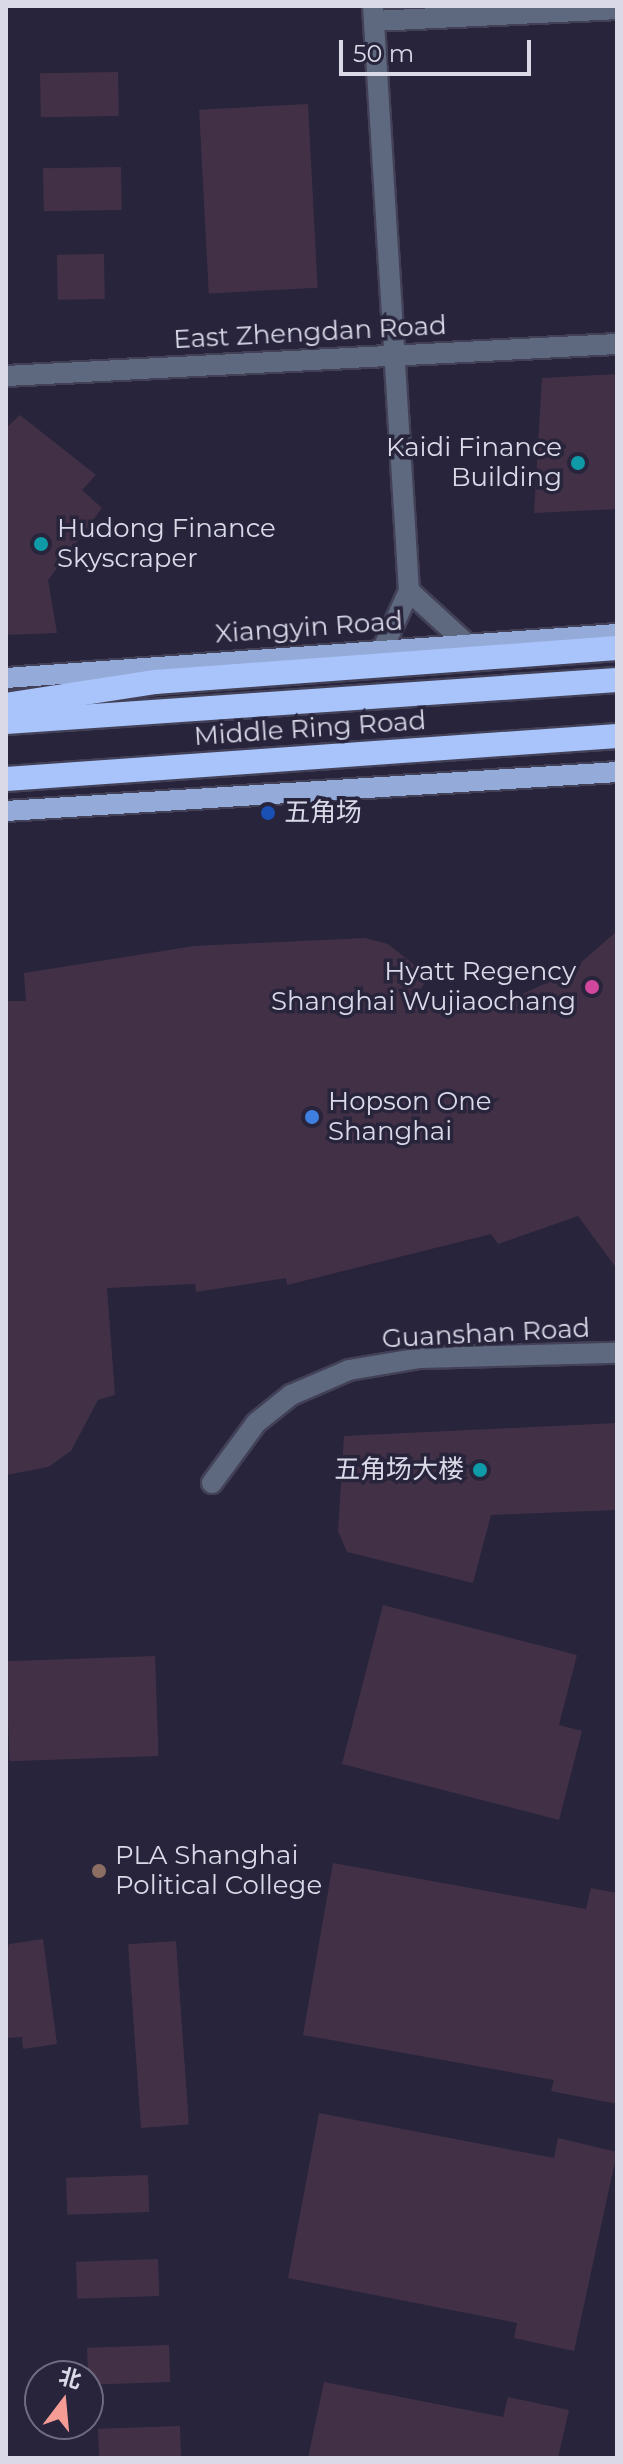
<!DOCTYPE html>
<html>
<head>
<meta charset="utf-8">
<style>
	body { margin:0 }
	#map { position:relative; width:623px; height:2464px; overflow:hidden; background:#27243c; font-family:Montserrat,"Noto Sans SC",sans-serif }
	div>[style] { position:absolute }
	.building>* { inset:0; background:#423146; transform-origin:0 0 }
	.roads { filter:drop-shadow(2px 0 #434158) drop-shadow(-2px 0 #434158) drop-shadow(0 2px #434158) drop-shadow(0 -2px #434158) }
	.minor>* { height:20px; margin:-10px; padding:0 10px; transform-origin:10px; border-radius:10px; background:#5e6980 }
	.major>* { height:20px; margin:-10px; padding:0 10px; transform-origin:10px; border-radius:10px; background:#94aad8 }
	.highway>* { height:24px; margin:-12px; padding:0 12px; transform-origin:12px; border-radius:12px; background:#a9c4fb }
	.dots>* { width:22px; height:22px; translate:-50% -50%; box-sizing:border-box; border:4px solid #27243c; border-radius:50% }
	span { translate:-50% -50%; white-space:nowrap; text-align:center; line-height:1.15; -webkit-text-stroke:7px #27243c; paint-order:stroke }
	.street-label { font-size:26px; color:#d9d9e8 }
	.poi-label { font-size:26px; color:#d9d9e8 }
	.right { translate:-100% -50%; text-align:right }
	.left { translate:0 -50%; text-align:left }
	.frame { position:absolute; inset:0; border:8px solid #d9d9e8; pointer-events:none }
	.north { position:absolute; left:24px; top:2360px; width:80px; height:80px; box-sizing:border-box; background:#27243c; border:2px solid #6e6c81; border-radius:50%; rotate:16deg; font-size:22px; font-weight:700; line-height:32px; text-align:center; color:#d9d9e8 }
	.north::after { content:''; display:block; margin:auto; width:28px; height:36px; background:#f59c95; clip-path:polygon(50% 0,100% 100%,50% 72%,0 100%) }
	.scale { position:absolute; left:339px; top:40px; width:192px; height:36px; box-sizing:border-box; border:4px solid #d9d9e8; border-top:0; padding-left:10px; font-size:24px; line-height:28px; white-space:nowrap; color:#d9d9e8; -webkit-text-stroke:6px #27243c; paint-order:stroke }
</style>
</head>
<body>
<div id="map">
	<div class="building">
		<i style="left:118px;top:72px;width:44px;height:78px;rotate:89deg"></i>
		<i style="left:308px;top:104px;width:184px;height:109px;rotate:87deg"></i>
		<i style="left:121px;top:167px;width:43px;height:78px;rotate:89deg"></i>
		<i style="left:104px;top:254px;width:45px;height:47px;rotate:89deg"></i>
		<i style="clip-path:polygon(617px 374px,617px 509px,534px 513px,542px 378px)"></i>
		<i style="clip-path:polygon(20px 415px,96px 475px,82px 490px,102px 508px,48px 580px,57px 633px,6px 635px,6px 428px)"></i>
		<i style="clip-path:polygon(617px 931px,617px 1269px,578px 1216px,498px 1244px,491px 1234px,287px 1285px,286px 1278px,196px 1292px,195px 1284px,107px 1288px,115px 1395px,98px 1400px,71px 1451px,48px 1467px,6px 1475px,6px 1001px,26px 1001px,24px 973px,194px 946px,365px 938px,388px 944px,429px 977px,417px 994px,450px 1018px,470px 998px,486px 1011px,570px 972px)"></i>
		<i style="clip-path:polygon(617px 1423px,617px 1510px,491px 1515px,473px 1583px,347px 1552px,338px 1531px,344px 1436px)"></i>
		<i style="clip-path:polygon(383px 1605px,577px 1655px,559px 1725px,582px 1731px,559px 1820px,342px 1764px)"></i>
		<i style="left:155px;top:1656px;width:100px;height:149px;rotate:88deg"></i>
		<i style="clip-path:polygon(333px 1863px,586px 1909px,591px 1888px,617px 1893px,617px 2104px,551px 2091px,554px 2080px,303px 2035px)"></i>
		<i style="clip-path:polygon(43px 1939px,57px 2044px,23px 2049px,22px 2037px,6px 2038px,6px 1956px,9px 1944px)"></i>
		<i style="left:176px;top:1941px;width:184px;height:48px;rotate:86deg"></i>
		<i style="clip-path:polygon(319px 2113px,554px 2158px,558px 2138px,617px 2152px,574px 2351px,514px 2338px,517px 2323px,288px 2278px)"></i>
		<i style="left:148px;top:2175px;width:37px;height:82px;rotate:88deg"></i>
		<i style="left:158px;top:2259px;width:37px;height:82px;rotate:88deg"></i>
		<i style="left:169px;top:2345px;width:37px;height:82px;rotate:88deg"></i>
		<i style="clip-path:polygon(324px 2382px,503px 2417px,508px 2397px,569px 2410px,558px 2458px,308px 2458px)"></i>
		<i style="left:180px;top:2426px;width:32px;height:82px;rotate:88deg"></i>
	</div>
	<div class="roads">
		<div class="minor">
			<i style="left:373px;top:6px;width:586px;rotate:86.48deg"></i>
			<i style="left:409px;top:591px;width:63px;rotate:114.5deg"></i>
			<i style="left:374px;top:21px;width:243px;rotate:-2.8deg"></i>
			<i style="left:6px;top:376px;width:612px;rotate:-3deg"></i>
			<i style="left:409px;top:591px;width:79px;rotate:42.4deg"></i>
			<i style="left:212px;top:1483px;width:74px;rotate:-53.7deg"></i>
			<i style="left:256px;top:1423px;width:45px;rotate:-38.7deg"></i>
			<i style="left:291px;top:1395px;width:63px;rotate:-23.3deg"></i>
			<i style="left:349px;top:1370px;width:72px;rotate:-9.6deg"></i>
			<i style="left:420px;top:1358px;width:197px;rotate:-1.5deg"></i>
		</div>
		<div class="major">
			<i style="left:6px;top:678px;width:613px;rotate:-4.12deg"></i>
			<i style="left:6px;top:811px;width:612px;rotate:-3.65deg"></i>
		</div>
		<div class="highway">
			<i style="left:6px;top:705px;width:151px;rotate:-8.8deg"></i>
			<i style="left:155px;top:682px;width:463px;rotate:-4.2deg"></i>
			<i style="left:6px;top:722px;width:612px;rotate:-3.93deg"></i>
			<i style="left:6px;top:779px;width:613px;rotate:-4.03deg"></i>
		</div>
	</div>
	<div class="dots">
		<i style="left:578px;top:463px;background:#0f9aa8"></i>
		<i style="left:41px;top:544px;background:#0f9aa8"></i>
		<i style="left:268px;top:813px;background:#1a4fb4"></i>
		<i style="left:592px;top:987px;background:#d1479c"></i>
		<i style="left:312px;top:1117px;background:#3f7fe0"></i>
		<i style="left:480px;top:1470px;background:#0f9aa8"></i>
		<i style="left:99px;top:1871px;background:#8d6e63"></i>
	</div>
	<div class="street-label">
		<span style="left:310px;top:333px;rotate:-3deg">East Zhengdan Road</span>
		<span style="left:309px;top:628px;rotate:-4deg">Xiangyin Road</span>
		<span style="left:310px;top:729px;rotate:-4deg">Middle Ring Road</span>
		<span style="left:486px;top:1334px;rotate:-3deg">Guanshan Road</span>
	</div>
	<div class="poi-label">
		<span class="right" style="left:562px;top:463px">Kaidi Finance<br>Building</span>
		<span class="left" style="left:57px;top:544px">Hudong Finance<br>Skyscraper</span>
		<span class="left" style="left:284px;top:813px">五角场</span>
		<span class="right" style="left:576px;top:987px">Hyatt Regency<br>Shanghai Wujiaochang</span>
		<span class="left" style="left:328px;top:1117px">Hopson One<br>Shanghai</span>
		<span class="right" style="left:464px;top:1470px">五角场大楼</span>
		<span class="left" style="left:115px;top:1871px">PLA Shanghai<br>Political College</span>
	</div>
	<div class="frame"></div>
	<div class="north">北</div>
	<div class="scale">50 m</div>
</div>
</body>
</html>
